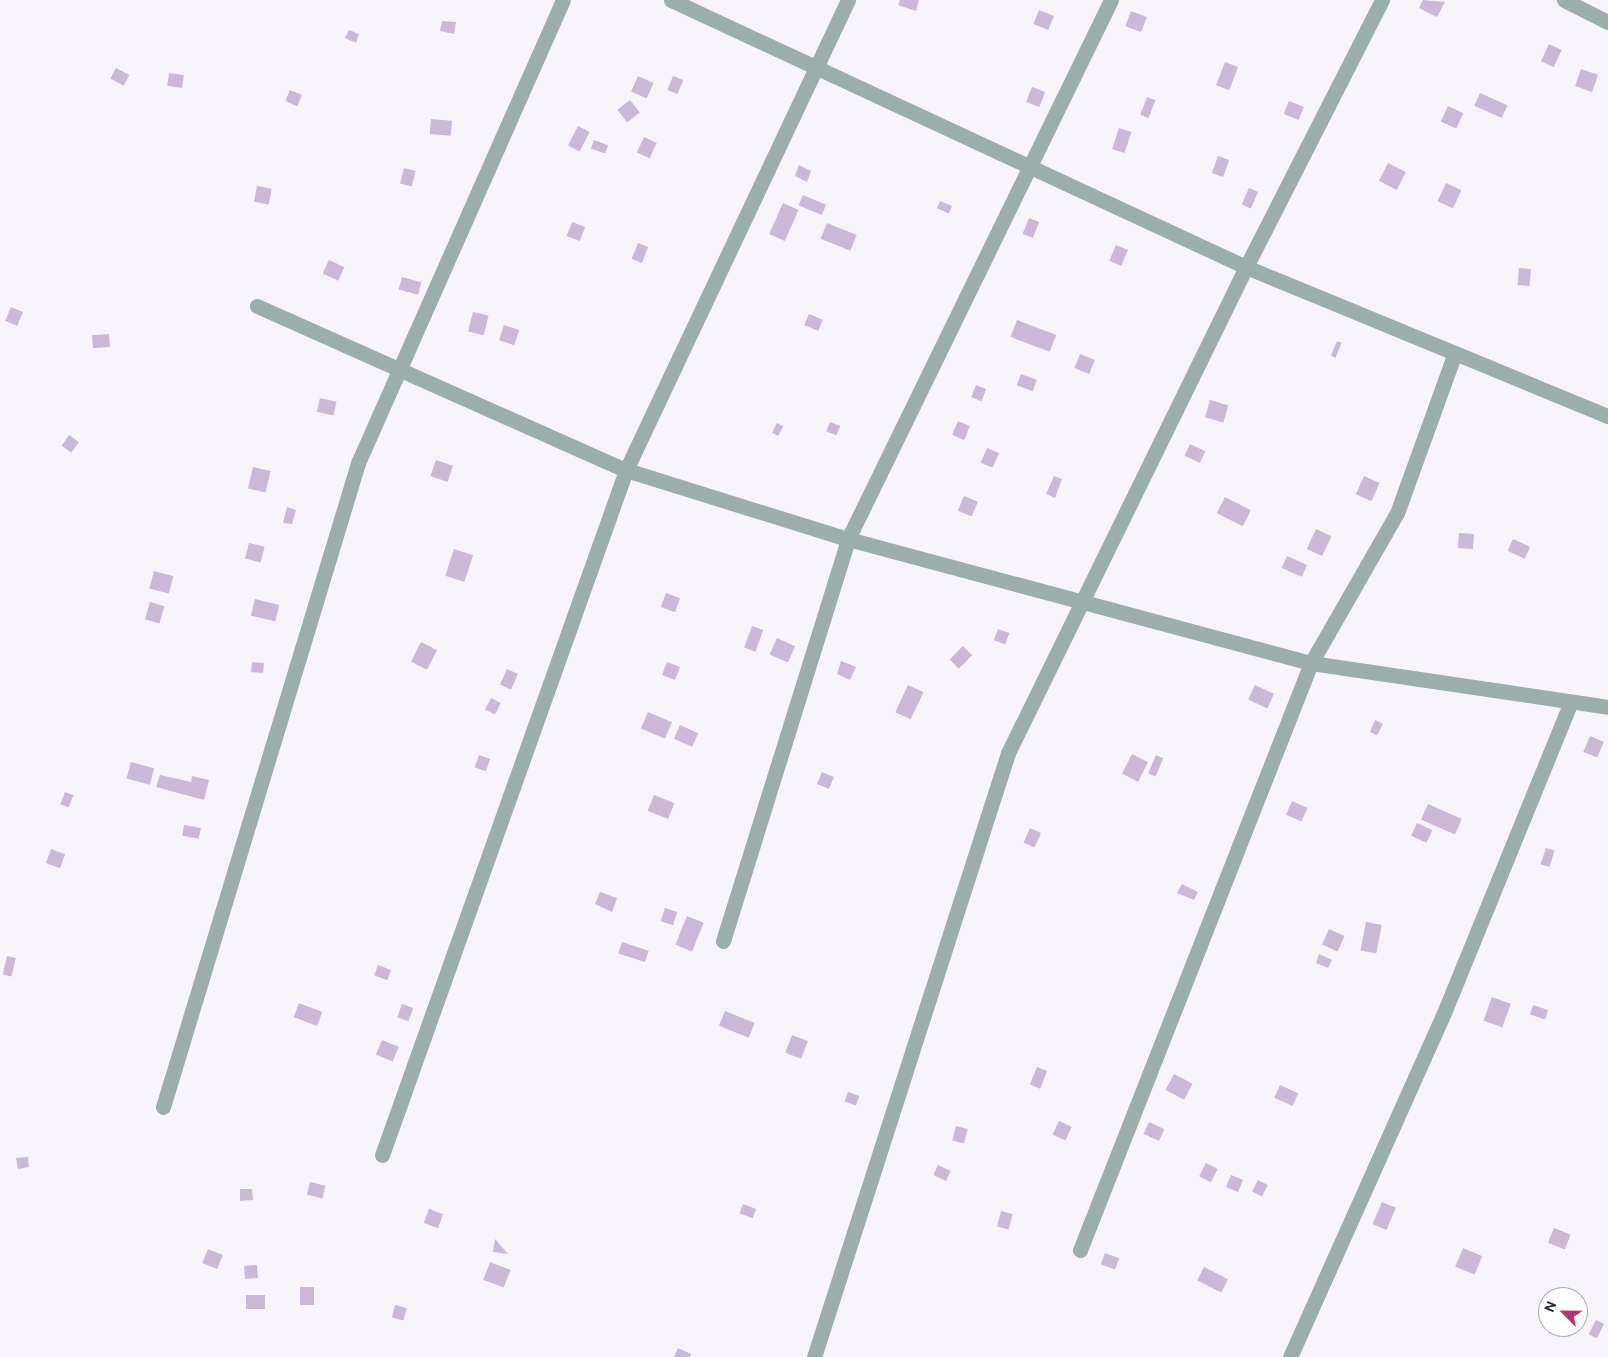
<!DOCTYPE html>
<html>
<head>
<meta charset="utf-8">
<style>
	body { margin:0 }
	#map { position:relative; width:1608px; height:1357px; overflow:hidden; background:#f8f4fb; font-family:Ubuntu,sans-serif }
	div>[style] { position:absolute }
	.building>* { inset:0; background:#cbb7d6; transform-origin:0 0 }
	.street>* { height:15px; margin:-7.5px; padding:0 7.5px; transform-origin:7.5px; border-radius:7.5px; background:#9caeaa }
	span { translate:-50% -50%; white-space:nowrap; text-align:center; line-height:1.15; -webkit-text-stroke:4px #fff; paint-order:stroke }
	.north { position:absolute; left:1538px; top:1287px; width:50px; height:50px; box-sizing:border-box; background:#fff; border:1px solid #aba8ad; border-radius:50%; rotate:293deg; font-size:14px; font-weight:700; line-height:20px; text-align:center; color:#2e2632 }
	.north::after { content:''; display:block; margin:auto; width:18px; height:22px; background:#b9306e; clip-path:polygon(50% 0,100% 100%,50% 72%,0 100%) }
</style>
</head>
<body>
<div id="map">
	<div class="building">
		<i style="clip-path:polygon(900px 0,919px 0,916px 11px,898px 5px)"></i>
		<i style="clip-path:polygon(1423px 0,1445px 2px,1437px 17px,1419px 8px)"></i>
		<i style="left:1039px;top:10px;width:16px;height:15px;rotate:22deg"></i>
		<i style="left:1131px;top:11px;width:17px;height:16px;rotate:21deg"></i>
		<i style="clip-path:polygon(442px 21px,456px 22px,454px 34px,440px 31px)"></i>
		<i style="clip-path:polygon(349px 30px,359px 34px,356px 43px,345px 38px)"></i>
		<i style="left:1549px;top:44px;width:14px;height:19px;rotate:25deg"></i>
		<i style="left:1225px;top:62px;width:14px;height:25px;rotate:21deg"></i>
		<i style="left:116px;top:68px;width:15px;height:12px;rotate:28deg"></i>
		<i style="left:1581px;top:69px;width:18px;height:18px;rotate:19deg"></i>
		<i style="left:169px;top:73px;width:15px;height:13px;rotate:8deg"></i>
		<i style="left:638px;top:76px;width:17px;height:17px;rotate:24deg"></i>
		<i style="left:673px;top:76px;width:11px;height:15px;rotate:22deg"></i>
		<i style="left:1032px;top:87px;width:14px;height:16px;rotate:21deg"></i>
		<i style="left:290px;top:90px;width:13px;height:12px;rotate:23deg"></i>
		<i style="left:1480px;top:93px;width:30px;height:14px;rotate:24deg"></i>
		<i style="left:1147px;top:97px;width:9px;height:19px;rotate:21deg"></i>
		<i style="left:630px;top:100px;width:16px;height:16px;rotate:52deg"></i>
		<i style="left:1289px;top:101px;width:16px;height:14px;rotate:22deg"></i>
		<i style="left:1448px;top:106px;width:17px;height:17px;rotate:25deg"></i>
		<i style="left:431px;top:119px;width:21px;height:15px;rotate:5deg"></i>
		<i style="left:578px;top:126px;width:13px;height:22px;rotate:27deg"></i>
		<i style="left:1119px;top:128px;width:13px;height:22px;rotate:18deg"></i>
		<i style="left:644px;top:137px;width:14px;height:17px;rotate:25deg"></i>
		<i style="left:594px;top:140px;width:15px;height:9px;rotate:20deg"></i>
		<i style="left:1218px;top:156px;width:12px;height:18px;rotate:20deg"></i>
		<i style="left:1388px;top:163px;width:20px;height:20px;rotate:27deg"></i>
		<i style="clip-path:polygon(799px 165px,811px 171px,807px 182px,795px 176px)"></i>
		<i style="left:404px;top:168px;width:12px;height:16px;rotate:14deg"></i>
		<i style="left:1446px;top:183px;width:17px;height:20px;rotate:25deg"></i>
		<i style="left:257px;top:186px;width:15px;height:16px;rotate:11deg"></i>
		<i style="left:1249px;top:188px;width:10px;height:18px;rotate:24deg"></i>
		<i style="left:803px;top:195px;width:25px;height:11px;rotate:23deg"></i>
		<i style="left:940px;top:201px;width:13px;height:8px;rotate:23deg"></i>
		<i style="left:783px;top:203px;width:17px;height:34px;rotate:24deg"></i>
		<i style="left:1029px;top:218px;width:11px;height:17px;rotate:22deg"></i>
		<i style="left:572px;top:222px;width:14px;height:15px;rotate:21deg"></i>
		<i style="left:827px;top:223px;width:32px;height:17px;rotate:22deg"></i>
		<i style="left:638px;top:243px;width:11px;height:17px;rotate:22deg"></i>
		<i style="left:1116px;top:245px;width:13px;height:17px;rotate:23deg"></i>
		<i style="left:329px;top:260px;width:17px;height:15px;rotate:25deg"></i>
		<i style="left:1519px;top:268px;width:12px;height:17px;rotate:5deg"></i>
		<i style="left:402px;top:277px;width:20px;height:13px;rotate:15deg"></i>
		<i style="left:11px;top:307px;width:13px;height:15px;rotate:23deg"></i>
		<i style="left:473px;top:312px;width:16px;height:20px;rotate:14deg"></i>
		<i style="left:809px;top:314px;width:15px;height:12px;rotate:23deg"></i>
		<i style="left:1017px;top:320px;width:42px;height:18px;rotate:21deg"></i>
		<i style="left:504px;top:325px;width:16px;height:16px;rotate:18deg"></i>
		<i style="left:109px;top:334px;width:13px;height:17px;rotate:86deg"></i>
		<i style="left:1337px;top:341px;width:5px;height:16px;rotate:22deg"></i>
		<i style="left:1080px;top:354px;width:16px;height:15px;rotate:22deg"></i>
		<i style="left:1021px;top:374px;width:17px;height:12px;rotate:21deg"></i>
		<i style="left:976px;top:385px;width:11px;height:13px;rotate:22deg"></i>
		<i style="left:320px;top:398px;width:17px;height:14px;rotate:13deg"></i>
		<i style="left:1210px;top:400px;width:19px;height:18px;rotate:16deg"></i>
		<i style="left:958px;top:421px;width:13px;height:15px;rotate:23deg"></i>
		<i style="left:830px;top:422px;width:11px;height:10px;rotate:22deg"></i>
		<i style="left:777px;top:423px;width:7px;height:11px;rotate:27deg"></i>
		<i style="left:69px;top:435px;width:12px;height:13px;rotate:35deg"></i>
		<i style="left:1190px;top:444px;width:17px;height:13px;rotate:25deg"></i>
		<i style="left:987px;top:448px;width:13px;height:16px;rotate:23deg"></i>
		<i style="left:436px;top:460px;width:18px;height:17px;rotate:19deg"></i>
		<i style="left:253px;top:467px;width:18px;height:22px;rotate:13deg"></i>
		<i style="clip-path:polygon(1054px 476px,1062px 479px,1055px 498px,1046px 494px)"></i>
		<i style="left:1364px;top:476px;width:17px;height:20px;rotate:24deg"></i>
		<i style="left:964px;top:496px;width:15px;height:16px;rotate:23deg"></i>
		<i style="left:1225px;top:497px;width:29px;height:18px;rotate:27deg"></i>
		<i style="clip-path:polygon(287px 507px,296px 510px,292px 524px,283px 523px)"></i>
		<i style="left:1316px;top:529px;width:17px;height:22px;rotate:25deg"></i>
		<i style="left:1459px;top:533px;width:15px;height:15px;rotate:4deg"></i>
		<i style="left:1513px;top:539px;width:19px;height:13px;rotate:25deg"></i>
		<i style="left:249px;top:543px;width:16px;height:16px;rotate:14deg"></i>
		<i style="left:454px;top:549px;width:20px;height:28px;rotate:18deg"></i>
		<i style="left:1287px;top:556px;width:22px;height:13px;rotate:24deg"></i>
		<i style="left:154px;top:571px;width:20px;height:18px;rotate:15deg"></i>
		<i style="left:666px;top:593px;width:15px;height:15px;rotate:20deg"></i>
		<i style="left:255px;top:599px;width:25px;height:17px;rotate:14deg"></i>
		<i style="left:150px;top:602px;width:15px;height:18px;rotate:16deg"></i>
		<i style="left:752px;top:626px;width:12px;height:23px;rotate:20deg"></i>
		<i style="left:998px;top:629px;width:12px;height:12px;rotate:20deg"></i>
		<i style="left:777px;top:638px;width:20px;height:18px;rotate:24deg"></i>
		<i style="left:421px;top:642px;width:18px;height:22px;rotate:27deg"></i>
		<i style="left:963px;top:646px;width:13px;height:19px;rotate:45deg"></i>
		<i style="clip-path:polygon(841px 661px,856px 667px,850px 680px,837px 674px)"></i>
		<i style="left:252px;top:662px;width:12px;height:10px;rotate:5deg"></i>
		<i style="left:667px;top:662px;width:14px;height:14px;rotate:21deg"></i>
		<i style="left:507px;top:669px;width:12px;height:17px;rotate:24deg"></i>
		<i style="left:908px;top:685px;width:17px;height:30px;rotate:25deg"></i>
		<i style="left:1255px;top:685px;width:21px;height:16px;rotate:25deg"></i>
		<i style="left:491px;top:698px;width:11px;height:13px;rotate:27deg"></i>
		<i style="left:648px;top:712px;width:26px;height:18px;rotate:23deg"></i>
		<i style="clip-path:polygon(1375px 720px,1383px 724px,1377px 735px,1370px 732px)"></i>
		<i style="left:680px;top:725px;width:20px;height:15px;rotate:24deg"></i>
		<i style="left:1590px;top:736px;width:15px;height:17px;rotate:23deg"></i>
		<i style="left:1132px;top:754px;width:18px;height:22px;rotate:27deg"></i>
		<i style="left:479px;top:755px;width:12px;height:13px;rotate:20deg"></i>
		<i style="left:1156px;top:755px;width:8px;height:20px;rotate:23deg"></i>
		<i style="left:131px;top:762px;width:24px;height:17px;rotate:15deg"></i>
		<i style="left:822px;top:772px;width:13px;height:13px;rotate:23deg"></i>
		<i style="clip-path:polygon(160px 775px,191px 782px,192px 776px,209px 780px,204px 800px,156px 787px)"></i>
		<i style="left:65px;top:792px;width:9px;height:13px;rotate:21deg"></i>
		<i style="left:654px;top:795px;width:22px;height:17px;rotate:22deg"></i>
		<i style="left:1292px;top:801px;width:17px;height:15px;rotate:24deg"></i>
		<i style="left:1428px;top:804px;width:37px;height:17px;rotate:24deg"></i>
		<i style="left:1417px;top:823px;width:17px;height:14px;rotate:25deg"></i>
		<i style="left:184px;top:825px;width:17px;height:11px;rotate:10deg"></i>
		<i style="left:1030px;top:828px;width:12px;height:16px;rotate:24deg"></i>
		<i style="left:1546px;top:848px;width:9px;height:17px;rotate:18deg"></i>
		<i style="left:51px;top:849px;width:15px;height:15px;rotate:20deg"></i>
		<i style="clip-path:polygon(1182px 884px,1198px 892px,1194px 900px,1177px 893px)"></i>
		<i style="clip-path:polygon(600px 892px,617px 898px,612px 912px,595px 904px)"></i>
		<i style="left:665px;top:908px;width:13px;height:14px;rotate:18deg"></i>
		<i style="left:687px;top:916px;width:18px;height:31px;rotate:22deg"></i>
		<i style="left:1366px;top:922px;width:16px;height:29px;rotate:11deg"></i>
		<i style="left:1329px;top:929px;width:17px;height:17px;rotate:24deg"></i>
		<i style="left:622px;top:942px;width:28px;height:12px;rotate:18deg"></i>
		<i style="clip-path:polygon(1319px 954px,1332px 960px,1328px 968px,1316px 963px)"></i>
		<i style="left:7px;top:956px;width:9px;height:19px;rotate:13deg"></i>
		<i style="left:378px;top:965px;width:14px;height:11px;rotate:21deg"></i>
		<i style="left:1492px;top:997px;width:20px;height:25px;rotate:20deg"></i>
		<i style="left:299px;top:1003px;width:25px;height:15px;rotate:21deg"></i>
		<i style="left:402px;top:1004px;width:12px;height:14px;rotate:20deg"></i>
		<i style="left:1533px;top:1005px;width:16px;height:10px;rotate:18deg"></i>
		<i style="left:725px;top:1011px;width:32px;height:16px;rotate:22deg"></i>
		<i style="left:792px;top:1035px;width:17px;height:19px;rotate:21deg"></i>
		<i style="left:382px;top:1040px;width:18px;height:16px;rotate:22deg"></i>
		<i style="left:1037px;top:1067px;width:11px;height:19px;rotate:22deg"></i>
		<i style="left:1174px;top:1074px;width:21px;height:18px;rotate:28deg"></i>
		<i style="left:1280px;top:1085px;width:20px;height:14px;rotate:24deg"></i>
		<i style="left:848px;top:1092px;width:12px;height:10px;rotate:20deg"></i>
		<i style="left:1059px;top:1121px;width:14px;height:15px;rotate:25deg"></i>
		<i style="left:1149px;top:1122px;width:17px;height:13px;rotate:25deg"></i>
		<i style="left:956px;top:1126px;width:12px;height:15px;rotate:14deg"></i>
		<i style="clip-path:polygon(28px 1157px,29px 1167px,18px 1169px,16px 1158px)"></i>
		<i style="left:1206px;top:1163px;width:13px;height:15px;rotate:27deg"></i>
		<i style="left:938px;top:1165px;width:14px;height:11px;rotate:25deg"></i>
		<i style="left:1231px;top:1175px;width:13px;height:13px;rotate:23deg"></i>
		<i style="left:1258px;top:1180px;width:11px;height:13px;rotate:27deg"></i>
		<i style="left:310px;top:1182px;width:16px;height:13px;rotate:14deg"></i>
		<i style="clip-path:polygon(240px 1189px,252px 1189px,253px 1200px,240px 1201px)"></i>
		<i style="left:1382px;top:1202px;width:15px;height:24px;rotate:23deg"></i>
		<i style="left:743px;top:1204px;width:14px;height:10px;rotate:21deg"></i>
		<i style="left:429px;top:1209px;width:15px;height:15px;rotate:20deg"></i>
		<i style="left:1001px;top:1211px;width:12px;height:16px;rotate:14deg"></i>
		<i style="left:1554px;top:1228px;width:18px;height:16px;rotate:22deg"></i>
		<i style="clip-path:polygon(495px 1239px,508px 1254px,493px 1252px)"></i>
		<i style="left:1463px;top:1248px;width:21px;height:20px;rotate:23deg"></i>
		<i style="left:208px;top:1249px;width:16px;height:15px;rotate:22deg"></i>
		<i style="left:1105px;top:1253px;width:15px;height:12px;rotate:20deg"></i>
		<i style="left:490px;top:1262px;width:22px;height:19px;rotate:21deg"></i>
		<i style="left:257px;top:1265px;width:13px;height:13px;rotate:86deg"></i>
		<i style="left:1204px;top:1267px;width:27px;height:15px;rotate:27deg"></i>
		<i style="left:300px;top:1287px;width:14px;height:18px"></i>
		<i style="left:246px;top:1295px;width:19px;height:14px"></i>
		<i style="left:395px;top:1305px;width:12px;height:13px;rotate:14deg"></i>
		<i style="left:1596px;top:1320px;width:9px;height:16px;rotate:27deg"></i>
		<i style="clip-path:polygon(678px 1348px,691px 1354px,690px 1357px,674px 1357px)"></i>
	</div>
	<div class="street">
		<i style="left:671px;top:0;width:634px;rotate:24.91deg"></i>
		<i style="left:1246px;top:267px;width:391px;rotate:22.4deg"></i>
		<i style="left:1564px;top:0;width:49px;rotate:26.6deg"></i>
		<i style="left:257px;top:306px;width:404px;rotate:24deg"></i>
		<i style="left:626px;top:470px;width:232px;rotate:17.3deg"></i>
		<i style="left:848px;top:539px;width:479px;rotate:15deg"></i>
		<i style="left:1311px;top:663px;width:300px;rotate:8.4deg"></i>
		<i style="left:723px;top:941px;width:421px;rotate:-72.7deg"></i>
		<i style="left:848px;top:539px;width:600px;rotate:-63.99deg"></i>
		<i style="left:163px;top:1107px;width:673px;rotate:-73.15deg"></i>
		<i style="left:358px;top:463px;width:506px;rotate:-66.12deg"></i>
		<i style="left:382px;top:1155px;width:727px;rotate:-70.39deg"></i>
		<i style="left:626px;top:470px;width:520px;rotate:-64.72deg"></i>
		<i style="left:1080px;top:1250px;width:631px;rotate:-68.52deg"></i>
		<i style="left:1311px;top:663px;width:173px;rotate:-60.2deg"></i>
		<i style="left:1397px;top:513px;width:170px;rotate:-70.1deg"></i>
		<i style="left:814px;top:1357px;width:634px;rotate:-72.19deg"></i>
		<i style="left:1008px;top:753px;width:541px;rotate:-63.91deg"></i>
		<i style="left:1246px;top:267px;width:300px;rotate:-63deg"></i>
		<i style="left:1290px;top:1357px;width:382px;rotate:-65.9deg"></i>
		<i style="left:1446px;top:1008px;width:331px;rotate:-67.8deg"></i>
	</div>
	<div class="north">N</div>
</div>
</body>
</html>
